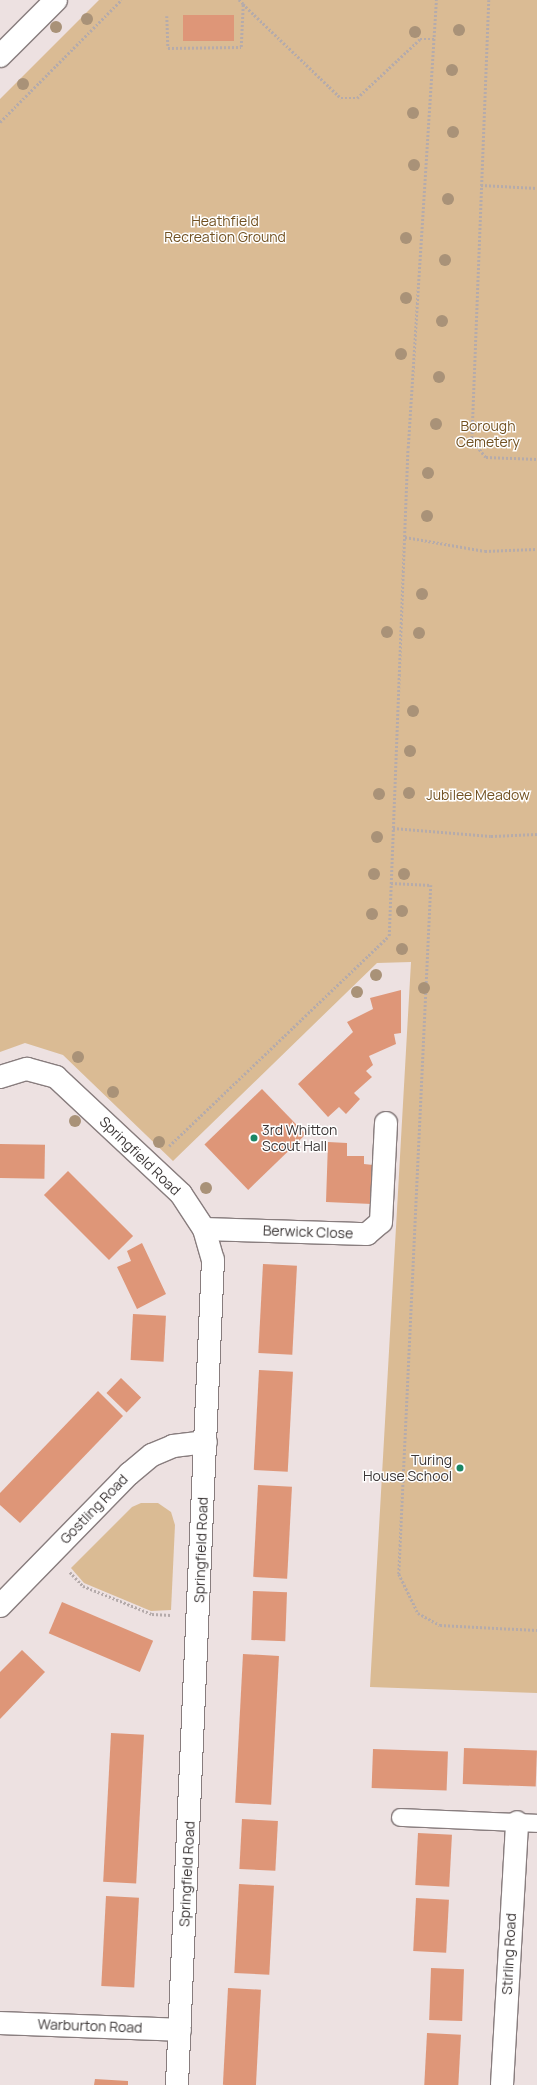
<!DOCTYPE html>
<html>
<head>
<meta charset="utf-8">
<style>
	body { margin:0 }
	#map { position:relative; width:537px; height:2085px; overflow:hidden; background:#ede1e1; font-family:Manrope,sans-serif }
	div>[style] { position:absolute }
	.green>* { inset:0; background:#dabb94 }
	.building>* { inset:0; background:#de9678; transform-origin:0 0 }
	.path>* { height:2.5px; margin-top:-1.25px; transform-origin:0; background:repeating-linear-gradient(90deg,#b5abab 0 2px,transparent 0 4px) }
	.roads { filter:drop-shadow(1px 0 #887d7e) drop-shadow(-1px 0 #887d7e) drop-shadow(0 1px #887d7e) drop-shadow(0 -1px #887d7e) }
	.service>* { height:17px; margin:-8.5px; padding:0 8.5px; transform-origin:8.5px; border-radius:8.5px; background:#fff }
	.minor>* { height:22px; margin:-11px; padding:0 11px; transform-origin:11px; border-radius:11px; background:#fff }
	.tertiary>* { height:22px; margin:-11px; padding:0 11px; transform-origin:11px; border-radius:11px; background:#fff }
	.trees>* { width:12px; height:12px; margin:-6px; border-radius:50%; background:#a99278 }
	.dots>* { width:11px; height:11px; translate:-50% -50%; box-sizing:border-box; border:2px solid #fff; border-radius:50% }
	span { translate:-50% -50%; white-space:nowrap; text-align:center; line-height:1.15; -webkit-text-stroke:3px #fff; paint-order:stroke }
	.park-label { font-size:14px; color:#715122 }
	.poi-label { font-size:14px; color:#3c3737 }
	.left { translate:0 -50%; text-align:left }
	.right { translate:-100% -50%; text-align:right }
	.street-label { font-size:14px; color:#3c3737 }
</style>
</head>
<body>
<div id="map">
	<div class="green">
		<i style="clip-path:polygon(99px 0,537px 0,537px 1693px,370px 1687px,411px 962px,377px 963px,173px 1161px,63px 1055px,25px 1043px,0 1052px,0 99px)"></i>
		<i style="clip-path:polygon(141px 1503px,158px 1503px,171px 1512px,175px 1525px,171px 1610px,151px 1611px,84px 1583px,71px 1568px,132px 1507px)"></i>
	</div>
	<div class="building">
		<i style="left:183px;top:15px;width:51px;height:26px"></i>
		<i style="clip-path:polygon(401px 990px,401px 1033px,394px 1034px,396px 1044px,369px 1056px,373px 1065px,366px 1071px,372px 1077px,354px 1093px,360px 1099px,346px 1114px,339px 1107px,328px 1117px,298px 1084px,353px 1032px,347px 1022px,373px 1009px,370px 998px)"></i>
		<i style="left:262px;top:1089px;width:63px;height:80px;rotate:46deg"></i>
		<i style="clip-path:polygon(328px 1142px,347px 1143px,347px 1156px,364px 1156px,364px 1164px,373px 1165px,372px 1204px,326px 1202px)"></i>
		<i style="left:0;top:1144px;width:45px;height:34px;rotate:1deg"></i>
		<i style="left:68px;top:1171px;width:92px;height:34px;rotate:45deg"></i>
		<i style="clip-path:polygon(142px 1243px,166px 1294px,137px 1309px,117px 1267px,131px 1261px,127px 1251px)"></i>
		<i style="left:263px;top:1264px;width:34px;height:89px;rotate:3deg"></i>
		<i style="left:133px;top:1314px;width:33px;height:46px;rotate:3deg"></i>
		<i style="left:259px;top:1370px;width:34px;height:100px;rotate:3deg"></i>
		<i style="left:121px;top:1378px;width:28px;height:21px;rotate:44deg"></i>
		<i style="clip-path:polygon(98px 1391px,123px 1416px,20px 1523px,0 1505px,0 1493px)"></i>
		<i style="left:258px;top:1485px;width:34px;height:92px;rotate:3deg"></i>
		<i style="left:253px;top:1591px;width:34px;height:49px;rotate:2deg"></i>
		<i style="left:62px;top:1602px;width:99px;height:34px;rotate:23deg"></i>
		<i style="clip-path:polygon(22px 1650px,45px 1672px,0 1719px,0 1672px)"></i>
		<i style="left:243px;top:1654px;width:36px;height:149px;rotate:3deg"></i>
		<i style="left:111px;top:1733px;width:33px;height:149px;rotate:3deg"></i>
		<i style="left:464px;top:1748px;width:73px;height:36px;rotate:2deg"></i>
		<i style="left:373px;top:1749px;width:75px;height:39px;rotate:2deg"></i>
		<i style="left:242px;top:1819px;width:36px;height:50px;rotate:3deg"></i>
		<i style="left:418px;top:1833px;width:34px;height:52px;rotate:3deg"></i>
		<i style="left:239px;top:1884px;width:35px;height:89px;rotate:3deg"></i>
		<i style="left:106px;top:1896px;width:33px;height:90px;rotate:3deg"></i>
		<i style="left:416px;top:1898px;width:33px;height:53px;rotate:3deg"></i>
		<i style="left:431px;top:1968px;width:33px;height:52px;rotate:2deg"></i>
		<i style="left:228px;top:1988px;width:33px;height:97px;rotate:3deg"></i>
		<i style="left:427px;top:2033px;width:34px;height:52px;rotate:3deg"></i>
		<i style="clip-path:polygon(95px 2079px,128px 2081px,128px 2085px,94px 2085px)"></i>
	</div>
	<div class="path">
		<i style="left:489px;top:0;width:440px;rotate:92.2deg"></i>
		<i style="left:472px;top:440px;width:22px;rotate:51deg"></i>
		<i style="left:486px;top:457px;width:51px;rotate:2.2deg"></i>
		<i style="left:243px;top:4px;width:136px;rotate:43.8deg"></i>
		<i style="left:341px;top:98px;width:16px"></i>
		<i style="left:357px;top:98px;width:86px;rotate:-43.1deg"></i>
		<i style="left:420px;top:39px;width:14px"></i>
		<i style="left:167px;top:16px;width:32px;rotate:88deg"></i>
		<i style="left:168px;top:48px;width:73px;rotate:-0.8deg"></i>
		<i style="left:241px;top:47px;width:43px;rotate:-87.3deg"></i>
		<i style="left:243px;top:4px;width:6px;rotate:-135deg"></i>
		<i style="left:0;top:122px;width:172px;rotate:-45.2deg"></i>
		<i style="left:481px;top:185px;width:56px;rotate:3.1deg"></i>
		<i style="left:405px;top:537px;width:81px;rotate:9.9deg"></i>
		<i style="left:485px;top:551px;width:52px;rotate:-2.2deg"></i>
		<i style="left:393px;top:828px;width:98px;rotate:4.7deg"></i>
		<i style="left:491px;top:836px;width:46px;rotate:-2.5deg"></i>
		<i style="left:391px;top:883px;width:40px;rotate:2.9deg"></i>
		<i style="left:431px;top:885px;width:690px;rotate:92.66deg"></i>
		<i style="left:399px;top:1574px;width:43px;rotate:64deg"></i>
		<i style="left:418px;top:1613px;width:25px;rotate:29deg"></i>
		<i style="left:440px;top:1625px;width:97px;rotate:3deg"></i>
		<i style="left:169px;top:1146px;width:304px;rotate:-43.7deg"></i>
		<i style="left:389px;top:936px;width:488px;rotate:-87.8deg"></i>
		<i style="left:408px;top:448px;width:449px;rotate:-86.4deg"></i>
		<i style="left:70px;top:1572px;width:19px;rotate:47deg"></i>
		<i style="left:83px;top:1586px;width:74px;rotate:22.1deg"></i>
		<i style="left:152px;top:1614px;width:19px;rotate:3deg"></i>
	</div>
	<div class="roads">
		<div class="service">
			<i style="left:400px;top:1817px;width:137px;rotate:2.5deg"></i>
		</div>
		<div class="minor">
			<i style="left:0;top:1077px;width:28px;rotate:-17deg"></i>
			<i style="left:27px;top:1069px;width:30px;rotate:15deg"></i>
			<i style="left:56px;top:1077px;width:171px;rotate:43.1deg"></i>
			<i style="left:181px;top:1194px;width:42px;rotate:56.7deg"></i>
			<i style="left:204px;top:1229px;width:32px;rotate:74deg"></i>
			<i style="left:213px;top:1260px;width:826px;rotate:92.5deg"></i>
			<i style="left:204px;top:1229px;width:163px;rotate:1.8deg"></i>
			<i style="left:367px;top:1234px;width:18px;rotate:-41deg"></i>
			<i style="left:381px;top:1222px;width:99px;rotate:-87.1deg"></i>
			<i style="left:0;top:1606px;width:185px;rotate:-45.7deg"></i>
			<i style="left:129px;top:1474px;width:30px;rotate:-40deg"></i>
			<i style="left:152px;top:1455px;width:23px;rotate:-23deg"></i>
			<i style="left:173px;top:1446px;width:33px;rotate:-7deg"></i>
			<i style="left:0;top:2023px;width:180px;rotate:2.2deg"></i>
			<i style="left:502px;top:2085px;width:263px;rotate:-86.7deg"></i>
		</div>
		<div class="tertiary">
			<i style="left:0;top:56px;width:79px;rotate:-45deg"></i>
		</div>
	</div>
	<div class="trees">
		<i style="left:87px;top:19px"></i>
		<i style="left:56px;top:27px"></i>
		<i style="left:459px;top:30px"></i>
		<i style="left:415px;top:32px"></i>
		<i style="left:452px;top:70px"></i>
		<i style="left:23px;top:84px"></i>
		<i style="left:413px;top:113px"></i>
		<i style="left:453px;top:132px"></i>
		<i style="left:414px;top:165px"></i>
		<i style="left:448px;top:199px"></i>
		<i style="left:406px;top:238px"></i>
		<i style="left:445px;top:260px"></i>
		<i style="left:406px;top:298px"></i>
		<i style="left:442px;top:321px"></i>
		<i style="left:401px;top:354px"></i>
		<i style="left:439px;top:377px"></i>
		<i style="left:436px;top:424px"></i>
		<i style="left:428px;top:473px"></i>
		<i style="left:427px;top:516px"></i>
		<i style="left:422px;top:594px"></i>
		<i style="left:387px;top:632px"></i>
		<i style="left:419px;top:633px"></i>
		<i style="left:413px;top:711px"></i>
		<i style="left:410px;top:751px"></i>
		<i style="left:409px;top:793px"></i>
		<i style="left:379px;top:794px"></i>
		<i style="left:377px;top:837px"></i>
		<i style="left:374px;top:874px"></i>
		<i style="left:404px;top:874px"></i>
		<i style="left:402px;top:911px"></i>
		<i style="left:372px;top:914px"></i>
		<i style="left:402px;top:949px"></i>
		<i style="left:376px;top:975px"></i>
		<i style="left:424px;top:988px"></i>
		<i style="left:357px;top:992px"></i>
		<i style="left:78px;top:1057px"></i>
		<i style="left:113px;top:1092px"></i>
		<i style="left:75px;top:1121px"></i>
		<i style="left:159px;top:1142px"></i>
		<i style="left:206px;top:1188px"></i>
	</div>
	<div class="dots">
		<i style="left:254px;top:1138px;background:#1b8764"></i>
		<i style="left:460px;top:1468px;background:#1b8764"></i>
	</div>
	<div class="park-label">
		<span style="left:225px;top:229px">Heathfield<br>Recreation Ground</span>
		<span style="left:488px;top:434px">Borough<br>Cemetery</span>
		<span style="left:478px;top:795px">Jubilee Meadow</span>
	</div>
	<div class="poi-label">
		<span class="left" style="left:262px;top:1138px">3rd Whitton<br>Scout Hall</span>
		<span class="right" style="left:452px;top:1468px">Turing<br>House School</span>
	</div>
	<div class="street-label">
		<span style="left:140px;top:1156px;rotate:44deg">Springfield Road</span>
		<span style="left:308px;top:1232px;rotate:2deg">Berwick Close</span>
		<span style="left:94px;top:1509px;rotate:-46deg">Gostling Road</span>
		<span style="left:201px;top:1550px;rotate:-88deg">Springfield Road</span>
		<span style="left:187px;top:1874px;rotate:-87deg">Springfield Road</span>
		<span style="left:509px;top:1954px;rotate:-87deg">Stirling Road</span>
		<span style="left:90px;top:2026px;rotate:2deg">Warburton Road</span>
	</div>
</div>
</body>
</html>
